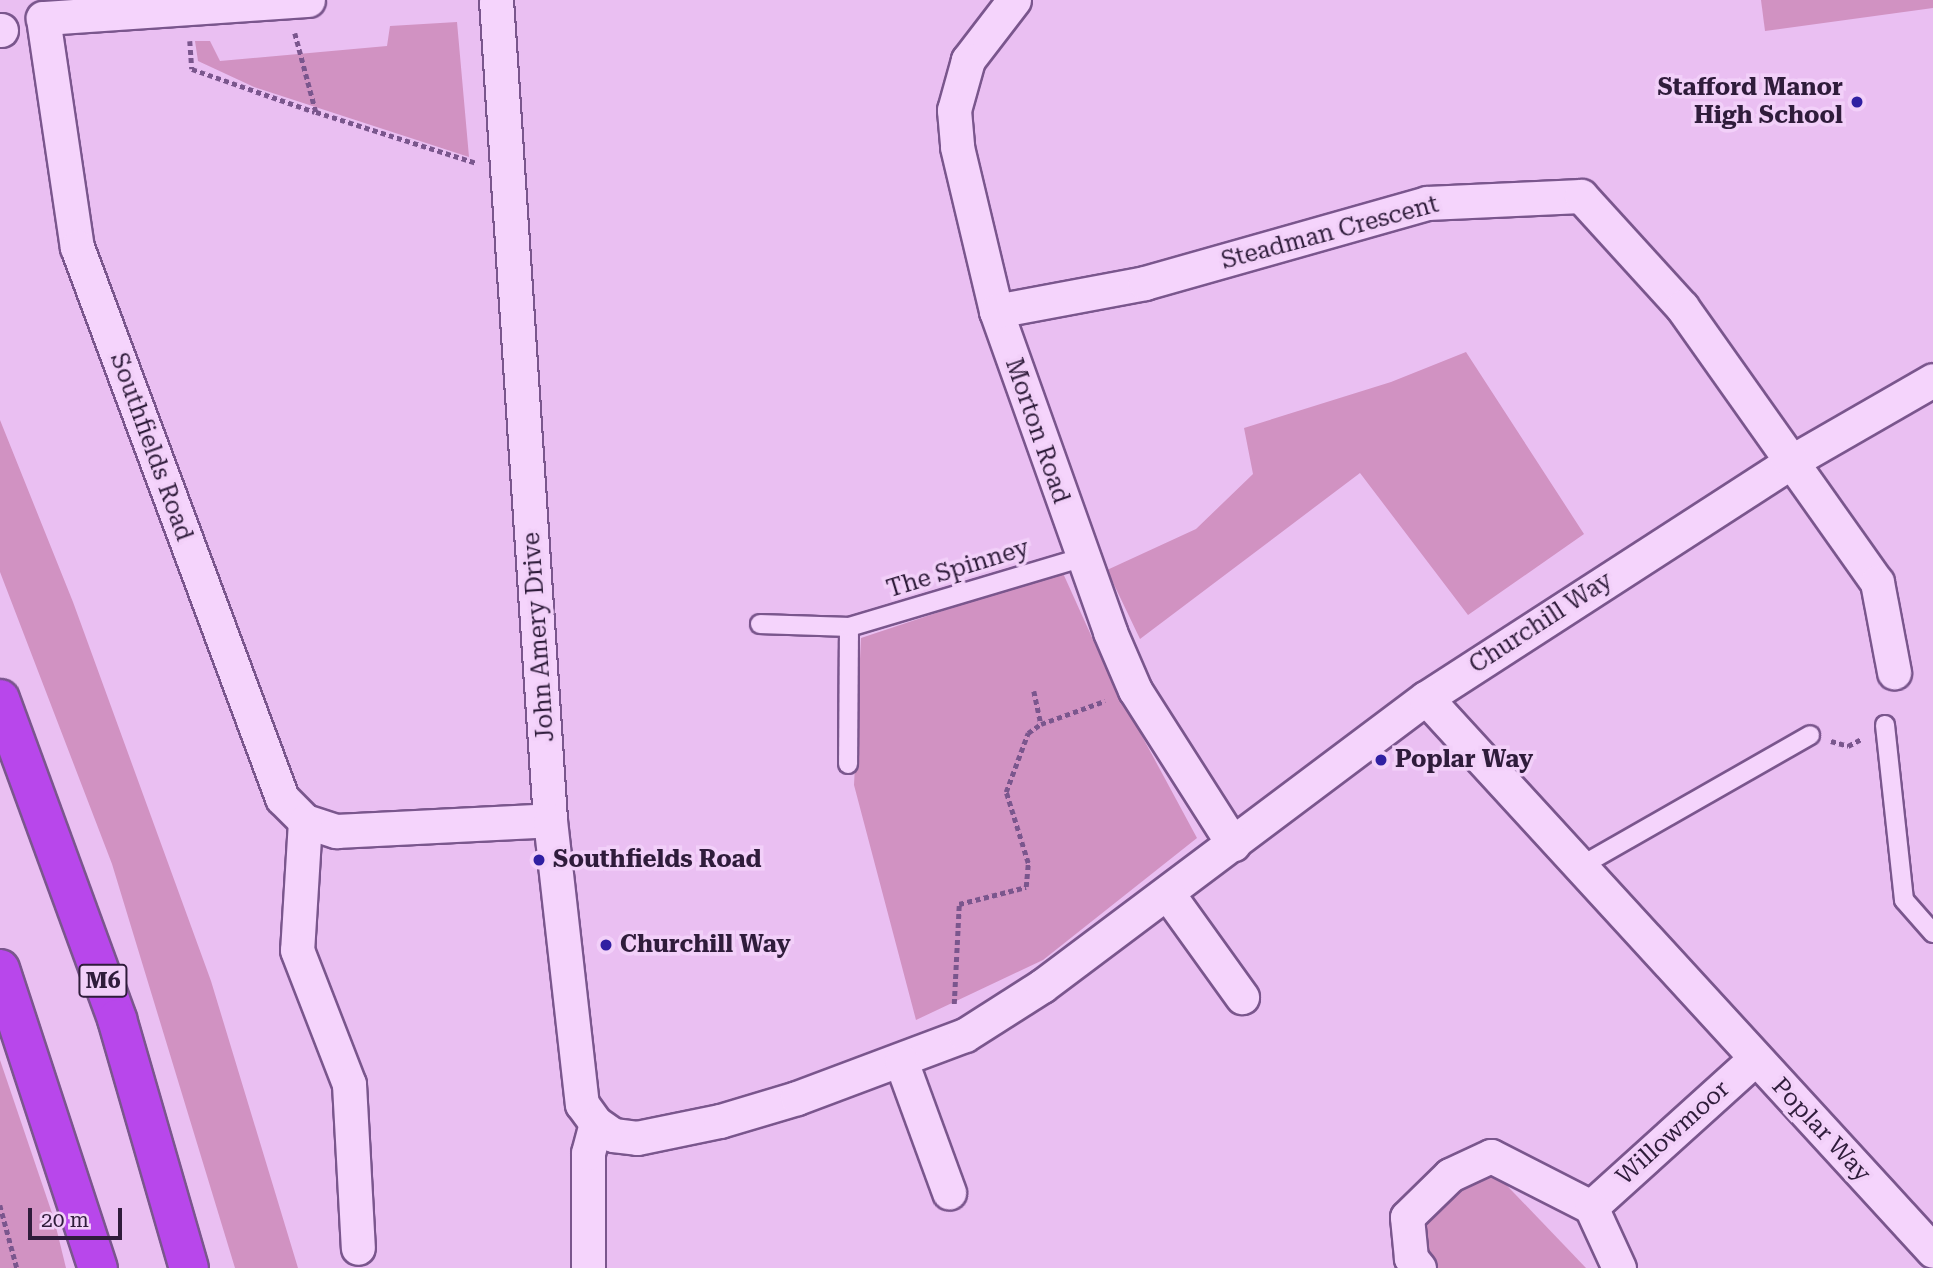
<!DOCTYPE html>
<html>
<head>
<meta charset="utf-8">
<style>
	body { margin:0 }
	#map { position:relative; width:1933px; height:1268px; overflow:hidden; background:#eabff2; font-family:"Roboto Serif",serif }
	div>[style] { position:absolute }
	.green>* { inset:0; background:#d192c2 }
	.path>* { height:4.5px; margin-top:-2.25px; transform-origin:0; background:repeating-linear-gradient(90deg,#7a568d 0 5px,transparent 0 8.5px) }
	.roads { filter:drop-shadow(2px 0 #7a568d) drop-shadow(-2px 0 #7a568d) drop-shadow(0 2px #7a568d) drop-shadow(0 -2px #7a568d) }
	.service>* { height:18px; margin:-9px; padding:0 9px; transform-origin:9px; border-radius:9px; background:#f5d4fc }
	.minor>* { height:33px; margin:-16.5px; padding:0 16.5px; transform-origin:16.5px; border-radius:16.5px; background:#f5d4fc }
	.motorway>* { height:38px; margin:-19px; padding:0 19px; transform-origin:19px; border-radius:19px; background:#b847eb }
	.dots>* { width:19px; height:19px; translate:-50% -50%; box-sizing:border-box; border:4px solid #f2d0f9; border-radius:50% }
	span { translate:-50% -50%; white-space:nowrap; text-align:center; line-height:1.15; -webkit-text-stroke:7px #f2d0f9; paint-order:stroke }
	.shield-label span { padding:2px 5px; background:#f2d0f9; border:2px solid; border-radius:5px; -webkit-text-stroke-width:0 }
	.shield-label { font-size:23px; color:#2f1c3b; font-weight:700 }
	.poi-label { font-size:24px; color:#2f1c3b; font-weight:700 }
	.right { translate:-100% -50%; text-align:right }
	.left { translate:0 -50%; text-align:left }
	.street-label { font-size:24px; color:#2f1c3b }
	.scale { position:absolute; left:28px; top:1208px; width:94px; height:32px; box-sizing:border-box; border:4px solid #2f1c3b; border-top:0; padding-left:9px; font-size:21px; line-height:24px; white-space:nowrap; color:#2f1c3b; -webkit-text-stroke:5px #f2d0f9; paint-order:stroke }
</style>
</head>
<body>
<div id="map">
	<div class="green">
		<i style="clip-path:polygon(1761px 0,1933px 0,1933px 8px,1765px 31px)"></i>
		<i style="clip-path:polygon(457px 22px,469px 157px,254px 87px,198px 61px,195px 41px,210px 41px,220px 61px,387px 46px,390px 26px)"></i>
		<i style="clip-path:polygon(1466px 352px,1584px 534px,1468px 615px,1360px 473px,1140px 639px,1107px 570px,1196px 529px,1253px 474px,1244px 428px,1391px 382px)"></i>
		<i style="clip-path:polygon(0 420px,73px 602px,211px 981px,298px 1268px,235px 1268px,112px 864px,0 572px)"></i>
		<i style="clip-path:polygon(1062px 571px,1109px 675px,1197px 838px,1043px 960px,916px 1020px,854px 785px,861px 638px)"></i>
		<i style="clip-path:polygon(0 1060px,54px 1219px,66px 1268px,0 1268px)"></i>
		<i style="clip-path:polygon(1492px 1170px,1586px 1268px,1420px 1268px,1420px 1217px,1454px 1187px)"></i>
	</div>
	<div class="path">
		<i style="left:295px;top:33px;width:82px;rotate:75.1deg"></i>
		<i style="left:316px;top:112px;width:169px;rotate:17.6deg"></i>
		<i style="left:190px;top:41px;width:28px;rotate:86deg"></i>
		<i style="left:192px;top:69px;width:130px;rotate:19.3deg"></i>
		<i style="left:1034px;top:691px;width:34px;rotate:78deg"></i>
		<i style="left:1041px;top:724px;width:68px;rotate:-19.8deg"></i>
		<i style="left:1831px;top:741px;width:18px;rotate:16deg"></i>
		<i style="left:1848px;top:746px;width:15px;rotate:-28deg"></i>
		<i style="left:954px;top:1004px;width:100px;rotate:-87.1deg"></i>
		<i style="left:959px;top:904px;width:69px;rotate:-14.2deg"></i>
		<i style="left:1026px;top:887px;width:24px;rotate:-85deg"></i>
		<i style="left:1028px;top:863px;width:74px;rotate:-107.2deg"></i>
		<i style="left:1006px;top:792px;width:63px;rotate:-69.6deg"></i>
		<i style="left:1028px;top:733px;width:16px;rotate:-35deg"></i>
		<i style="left:0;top:1205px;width:65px;rotate:74.9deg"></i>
	</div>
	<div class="roads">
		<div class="service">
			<i style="left:760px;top:624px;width:89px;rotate:1.9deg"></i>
			<i style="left:849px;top:627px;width:137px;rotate:90.4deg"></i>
			<i style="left:849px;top:627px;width:242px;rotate:-16.6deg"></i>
			<i style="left:1885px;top:725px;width:176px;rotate:83.8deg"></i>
			<i style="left:1904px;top:900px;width:44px;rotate:48.7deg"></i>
			<i style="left:1579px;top:867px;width:266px;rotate:-29.7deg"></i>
		</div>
		<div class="minor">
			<i style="left:308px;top:0;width:266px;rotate:176.1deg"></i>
			<i style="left:43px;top:18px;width:232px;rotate:81.6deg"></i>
			<i style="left:77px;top:247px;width:588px;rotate:69.59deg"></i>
			<i style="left:282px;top:798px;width:33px;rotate:45deg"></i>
			<i style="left:305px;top:821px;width:33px;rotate:18deg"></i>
			<i style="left:336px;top:831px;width:214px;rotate:-2.9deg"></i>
			<i style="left:496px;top:0;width:822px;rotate:86.23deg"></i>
			<i style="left:550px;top:820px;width:286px;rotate:83.6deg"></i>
			<i style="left:582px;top:1104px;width:24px;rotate:54deg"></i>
			<i style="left:596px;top:1123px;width:21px;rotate:35deg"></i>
			<i style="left:613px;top:1135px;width:24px;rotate:7deg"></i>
			<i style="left:637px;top:1138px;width:85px;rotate:-11.6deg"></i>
			<i style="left:720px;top:1121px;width:80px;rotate:-16.6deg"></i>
			<i style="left:797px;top:1098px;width:179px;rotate:-20.6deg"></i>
			<i style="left:965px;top:1035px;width:91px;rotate:-32.5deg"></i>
			<i style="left:1042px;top:986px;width:480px;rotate:-36.9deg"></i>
			<i style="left:1426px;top:698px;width:438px;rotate:-32.9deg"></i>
			<i style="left:1794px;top:460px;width:160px;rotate:-29.9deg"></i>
			<i style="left:1014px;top:0;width:76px;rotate:127.5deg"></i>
			<i style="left:968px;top:60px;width:52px;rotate:105.6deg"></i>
			<i style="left:954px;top:110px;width:37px;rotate:85deg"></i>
			<i style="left:957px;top:147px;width:169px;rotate:76.6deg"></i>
			<i style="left:996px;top:311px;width:341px;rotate:70.4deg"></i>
			<i style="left:1110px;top:632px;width:63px;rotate:66.7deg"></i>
			<i style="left:1135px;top:690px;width:183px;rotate:57.5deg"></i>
			<i style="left:0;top:30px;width:1px"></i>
			<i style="left:996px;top:311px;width:152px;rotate:-10.6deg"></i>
			<i style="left:1145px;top:283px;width:293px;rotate:-15.8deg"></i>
			<i style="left:1427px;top:203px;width:154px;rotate:-2.6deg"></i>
			<i style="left:1581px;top:196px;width:150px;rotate:47.7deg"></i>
			<i style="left:1682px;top:307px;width:337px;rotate:54.7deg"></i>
			<i style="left:1877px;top:582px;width:92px;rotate:79.3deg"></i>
			<i style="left:1426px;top:698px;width:750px;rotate:47.48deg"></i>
			<i style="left:305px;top:821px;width:129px;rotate:93.5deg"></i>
			<i style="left:297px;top:950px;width:144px;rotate:68.8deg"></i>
			<i style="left:349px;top:1084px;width:164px;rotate:86.9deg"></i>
			<i style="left:1168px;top:894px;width:127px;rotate:54.3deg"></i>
			<i style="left:901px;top:1061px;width:140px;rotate:69.9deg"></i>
			<i style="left:1591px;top:1207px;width:221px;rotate:-42.1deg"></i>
			<i style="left:588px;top:1268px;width:115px;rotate:-90deg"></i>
			<i style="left:588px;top:1153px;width:31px;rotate:-75deg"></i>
			<i style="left:1419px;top:1268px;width:13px;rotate:-129deg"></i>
			<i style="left:1411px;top:1258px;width:41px;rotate:-95.6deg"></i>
			<i style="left:1407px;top:1217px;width:60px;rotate:-44.3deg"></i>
			<i style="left:1450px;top:1175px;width:45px;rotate:-24.9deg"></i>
			<i style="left:1491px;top:1156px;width:112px;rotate:27deg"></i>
			<i style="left:1591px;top:1207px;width:67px;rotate:65.3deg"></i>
		</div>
		<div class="motorway">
			<i style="left:0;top:699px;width:341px;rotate:69.9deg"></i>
			<i style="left:117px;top:1019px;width:259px;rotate:73.9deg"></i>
			<i style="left:0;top:969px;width:315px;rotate:71.9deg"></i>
		</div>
	</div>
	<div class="dots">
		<i style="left:1857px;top:102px;background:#2f1fa2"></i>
		<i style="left:1381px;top:760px;background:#2f1fa2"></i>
		<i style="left:539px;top:860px;background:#2f1fa2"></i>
		<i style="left:606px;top:945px;background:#2f1fa2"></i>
	</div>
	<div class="shield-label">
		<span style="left:103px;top:981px">M6</span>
	</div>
	<div class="poi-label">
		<span class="right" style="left:1843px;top:102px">Stafford Manor<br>High School</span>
		<span class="left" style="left:1395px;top:760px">Poplar Way</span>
		<span class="left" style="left:553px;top:860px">Southfields Road</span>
		<span class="left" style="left:620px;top:945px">Churchill Way</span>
	</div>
	<div class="street-label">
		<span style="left:1330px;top:233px;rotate:-15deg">Steadman Crescent</span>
		<span style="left:1037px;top:431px;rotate:71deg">Morton Road</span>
		<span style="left:151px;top:447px;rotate:70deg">Southfields Road</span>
		<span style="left:958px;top:569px;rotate:-17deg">The Spinney</span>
		<span style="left:1541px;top:623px;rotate:-33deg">Churchill Way</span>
		<span style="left:539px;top:637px;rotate:-94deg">John Amery Drive</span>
		<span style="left:1821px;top:1130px;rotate:47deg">Poplar Way</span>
		<span style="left:1673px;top:1133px;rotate:-42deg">Willowmoor</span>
	</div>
	<div class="scale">20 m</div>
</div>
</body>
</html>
